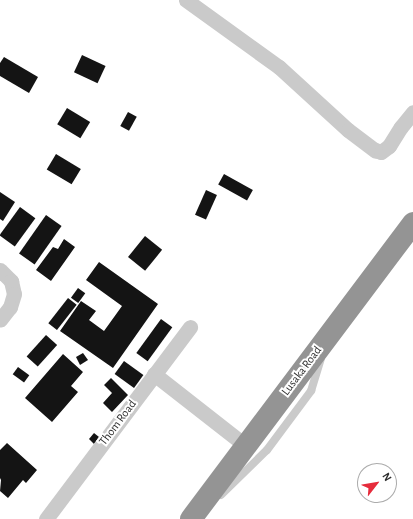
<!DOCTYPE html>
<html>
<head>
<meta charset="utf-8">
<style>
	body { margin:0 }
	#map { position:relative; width:413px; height:519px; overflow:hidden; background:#fff; font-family:"Alegreya Sans",sans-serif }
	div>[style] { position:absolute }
	.building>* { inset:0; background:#141414; transform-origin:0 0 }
	.lane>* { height:8px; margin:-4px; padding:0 4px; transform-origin:4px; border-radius:4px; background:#cacaca }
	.street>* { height:15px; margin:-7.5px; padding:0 7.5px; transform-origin:7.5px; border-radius:7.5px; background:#cacaca }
	.highway>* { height:22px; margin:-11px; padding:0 11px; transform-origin:11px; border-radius:11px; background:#949494 }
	span { translate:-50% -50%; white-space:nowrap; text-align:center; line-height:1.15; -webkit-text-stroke:4px #fff; paint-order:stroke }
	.street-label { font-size:12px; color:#2d2d2d }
	.north { position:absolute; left:357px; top:463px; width:40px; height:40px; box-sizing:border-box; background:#fff; border:1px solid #ababab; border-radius:50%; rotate:59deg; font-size:11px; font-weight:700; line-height:16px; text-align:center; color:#2d2d2d }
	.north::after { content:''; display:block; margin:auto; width:14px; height:18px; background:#e62c3c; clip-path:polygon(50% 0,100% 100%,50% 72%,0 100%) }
</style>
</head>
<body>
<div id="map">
	<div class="building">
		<i style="left:82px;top:55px;width:26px;height:19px;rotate:25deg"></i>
		<i style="clip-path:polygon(4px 57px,38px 77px,29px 93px,0 76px,0 63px)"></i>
		<i style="left:67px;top:108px;width:27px;height:19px;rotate:31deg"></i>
		<i style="left:128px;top:112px;width:10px;height:16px;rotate:29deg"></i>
		<i style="left:56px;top:154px;width:29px;height:18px;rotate:31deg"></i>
		<i style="left:224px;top:174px;width:33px;height:12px;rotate:29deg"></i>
		<i style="left:206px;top:190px;width:12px;height:27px;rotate:24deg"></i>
		<i style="clip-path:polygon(0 192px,15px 202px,3px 221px,0 219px)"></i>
		<i style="left:20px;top:207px;width:19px;height:35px;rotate:36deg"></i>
		<i style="left:46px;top:215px;width:19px;height:47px;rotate:35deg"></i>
		<i style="left:145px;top:236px;width:22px;height:27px;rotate:39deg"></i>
		<i style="clip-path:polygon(64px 239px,75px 247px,51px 281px,36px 270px,53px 247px,58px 249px)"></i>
		<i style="clip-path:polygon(99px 262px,158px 304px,113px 368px,60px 331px,81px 301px,96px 311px,89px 320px,104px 331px,122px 306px,86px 280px)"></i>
		<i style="left:78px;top:288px;width:9px;height:12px;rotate:36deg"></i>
		<i style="left:68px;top:298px;width:11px;height:32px;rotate:38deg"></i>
		<i style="left:161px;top:319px;width:14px;height:42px;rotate:36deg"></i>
		<i style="left:46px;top:335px;width:15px;height:29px;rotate:42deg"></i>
		<i style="clip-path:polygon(83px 353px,88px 360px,80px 365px,76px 357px)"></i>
		<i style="clip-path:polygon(63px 354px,83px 372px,71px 386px,78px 392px,52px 422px,25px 398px)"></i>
		<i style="left:124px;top:361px;width:24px;height:16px;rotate:36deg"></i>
		<i style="left:18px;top:367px;width:14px;height:9px;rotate:36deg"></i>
		<i style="clip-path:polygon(111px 378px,128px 395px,112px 412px,103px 403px,112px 393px,104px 385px)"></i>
		<i style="clip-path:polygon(94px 433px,99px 437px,94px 444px,89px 439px)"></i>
		<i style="clip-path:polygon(7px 443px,37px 470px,26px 483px,23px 480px,8px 498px,0 491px,1px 480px,0 478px,0 450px)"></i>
	</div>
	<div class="lane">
		<i style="left:221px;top:495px;width:64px;rotate:-44.4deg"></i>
		<i style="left:267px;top:450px;width:74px;rotate:-53.3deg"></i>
		<i style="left:311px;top:391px;width:34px;rotate:-73deg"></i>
	</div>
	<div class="street">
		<i style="left:186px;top:0;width:115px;rotate:35.8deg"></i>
		<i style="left:279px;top:67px;width:93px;rotate:42.4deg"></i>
		<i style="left:348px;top:130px;width:34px;rotate:37deg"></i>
		<i style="left:375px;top:150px;width:6px;rotate:18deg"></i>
		<i style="left:381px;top:152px;width:10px;rotate:-37deg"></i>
		<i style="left:389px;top:146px;width:22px;rotate:-58deg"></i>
		<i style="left:401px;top:127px;width:19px;rotate:-51deg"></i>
		<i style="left:0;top:270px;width:16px;rotate:45deg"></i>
		<i style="left:11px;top:281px;width:13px;rotate:77deg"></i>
		<i style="left:14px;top:294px;width:14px;rotate:107deg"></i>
		<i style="left:10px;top:307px;width:16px;rotate:128deg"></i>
		<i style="left:154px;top:374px;width:115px;rotate:38deg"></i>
		<i style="left:46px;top:519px;width:240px;rotate:-53.1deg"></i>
	</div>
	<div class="highway">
		<i style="left:191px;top:519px;width:370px;rotate:-53.1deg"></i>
	</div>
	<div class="street-label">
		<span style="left:302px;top:371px;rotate:-53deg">Lusaka Road</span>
		<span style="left:118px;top:423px;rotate:-53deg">Thom Road</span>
	</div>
	<div class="north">N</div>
</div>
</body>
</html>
